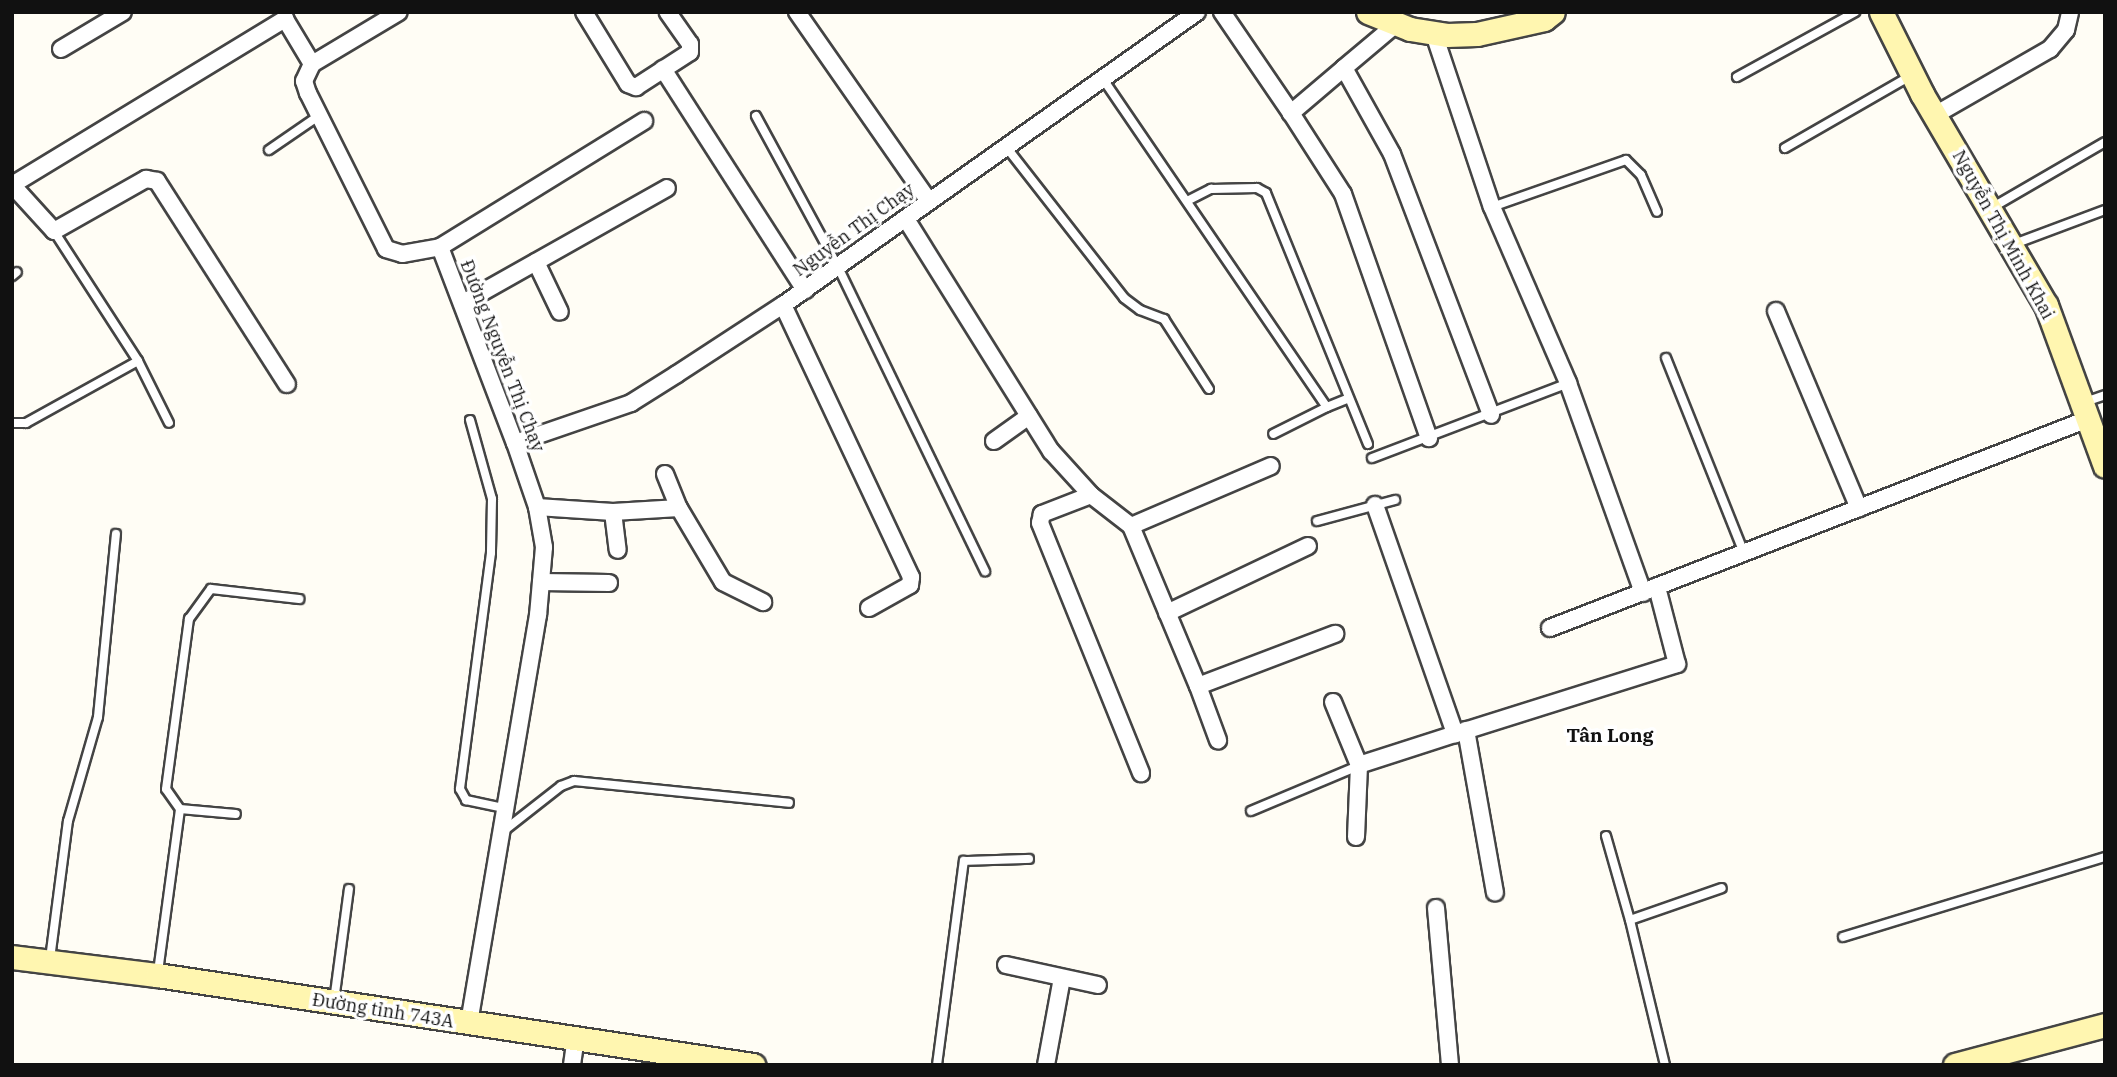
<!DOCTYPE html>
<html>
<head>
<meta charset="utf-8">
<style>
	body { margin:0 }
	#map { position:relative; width:2117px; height:1077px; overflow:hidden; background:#fffdf5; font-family:"IBM Plex Serif",serif }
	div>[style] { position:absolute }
	.roads { filter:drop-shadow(2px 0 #444) drop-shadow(-2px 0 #444) drop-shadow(0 2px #444) drop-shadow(0 -2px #444) }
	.lane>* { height:8px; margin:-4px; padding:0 4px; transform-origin:4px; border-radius:4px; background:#fff }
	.street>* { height:16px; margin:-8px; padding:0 8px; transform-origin:8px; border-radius:8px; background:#fff }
	.secondary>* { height:23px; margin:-11.5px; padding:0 11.5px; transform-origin:11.5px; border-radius:11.5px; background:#fff6b0 }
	span { translate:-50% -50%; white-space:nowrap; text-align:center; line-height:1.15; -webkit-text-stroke:7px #fff; paint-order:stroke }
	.street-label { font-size:18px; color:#111 }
	.neighbourhood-label { font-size:19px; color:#111; font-weight:700 }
	.frame { position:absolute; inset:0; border:14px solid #111; pointer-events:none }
</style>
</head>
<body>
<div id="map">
	<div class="roads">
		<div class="lane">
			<i style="left:1737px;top:77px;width:135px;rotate:-28.8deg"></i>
			<i style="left:1103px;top:79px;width:397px;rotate:55.7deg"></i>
			<i style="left:1327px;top:407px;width:60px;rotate:153.4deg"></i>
			<i style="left:756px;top:116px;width:172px;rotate:61.5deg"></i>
			<i style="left:838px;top:267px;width:338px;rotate:64.2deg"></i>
			<i style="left:1007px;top:148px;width:190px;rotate:52deg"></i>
			<i style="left:1124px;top:298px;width:20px;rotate:37deg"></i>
			<i style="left:1140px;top:310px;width:26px;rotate:21deg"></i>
			<i style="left:1164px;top:319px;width:83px;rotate:57.3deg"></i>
			<i style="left:1785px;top:148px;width:144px;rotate:-29.9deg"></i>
			<i style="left:269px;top:150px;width:62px;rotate:-34.5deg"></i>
			<i style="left:1187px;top:201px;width:27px;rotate:-27deg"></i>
			<i style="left:1211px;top:189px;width:46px;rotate:-1.2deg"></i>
			<i style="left:1257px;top:188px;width:10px;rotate:29deg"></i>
			<i style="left:1266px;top:193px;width:271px;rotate:67.9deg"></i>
			<i style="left:1492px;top:207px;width:142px;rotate:-19.3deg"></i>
			<i style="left:1626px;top:160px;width:21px;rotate:45deg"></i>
			<i style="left:1641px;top:175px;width:40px;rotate:66.6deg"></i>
			<i style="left:1993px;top:207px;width:129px;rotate:-30.1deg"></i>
			<i style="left:2014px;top:244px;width:97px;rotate:-20.5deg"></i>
			<i style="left:12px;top:276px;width:6px;rotate:-39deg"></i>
			<i style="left:1666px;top:358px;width:210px;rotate:68.2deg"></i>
			<i style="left:138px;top:361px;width:69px;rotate:63.4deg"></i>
			<i style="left:2085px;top:402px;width:21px;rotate:-19deg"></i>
			<i style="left:1327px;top:407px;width:22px;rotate:-22deg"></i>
			<i style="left:470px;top:420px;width:82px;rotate:74.4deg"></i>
			<i style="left:492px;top:499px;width:54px;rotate:91.1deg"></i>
			<i style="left:491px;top:553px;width:238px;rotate:97.5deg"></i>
			<i style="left:460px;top:789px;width:13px;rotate:61deg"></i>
			<i style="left:466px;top:800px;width:39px;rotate:12deg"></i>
			<i style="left:12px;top:423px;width:14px"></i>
			<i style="left:26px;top:423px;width:128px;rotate:-29deg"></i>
			<i style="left:138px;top:361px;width:155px;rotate:-122.9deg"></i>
			<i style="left:1372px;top:458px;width:210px;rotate:-20.9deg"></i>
			<i style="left:1317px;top:521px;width:81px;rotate:-15.1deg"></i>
			<i style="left:180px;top:809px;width:56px;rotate:5.1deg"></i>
			<i style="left:1251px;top:811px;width:116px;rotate:-22.8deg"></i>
			<i style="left:501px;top:833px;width:76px;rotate:-38.1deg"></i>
			<i style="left:561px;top:786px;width:14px;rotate:-21deg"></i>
			<i style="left:574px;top:781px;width:216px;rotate:5.8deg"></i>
			<i style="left:1606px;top:836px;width:87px;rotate:74.1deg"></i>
			<i style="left:1843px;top:937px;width:274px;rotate:-17deg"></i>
			<i style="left:50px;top:959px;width:139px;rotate:-82.6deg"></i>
			<i style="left:68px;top:821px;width:108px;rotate:-73.9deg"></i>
			<i style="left:98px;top:717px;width:184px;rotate:-84.4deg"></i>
			<i style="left:158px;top:972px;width:164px;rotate:-82.3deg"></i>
			<i style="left:180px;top:809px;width:24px;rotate:-125deg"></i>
			<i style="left:166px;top:789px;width:172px;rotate:-82.3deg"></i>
			<i style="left:189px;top:619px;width:37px;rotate:-54deg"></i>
			<i style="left:211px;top:589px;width:89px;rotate:6.5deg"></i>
			<i style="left:334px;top:1001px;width:113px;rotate:-82.4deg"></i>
			<i style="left:937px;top:1065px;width:206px;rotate:-82.5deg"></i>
			<i style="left:964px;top:861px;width:65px;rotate:-1.8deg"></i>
			<i style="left:1665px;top:1065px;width:149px;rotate:-103.6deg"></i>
			<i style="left:1630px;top:920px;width:97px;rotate:-19.2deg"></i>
		</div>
		<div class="street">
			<i style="left:584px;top:12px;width:84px;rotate:58.6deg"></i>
			<i style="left:628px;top:84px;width:9px;rotate:21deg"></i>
			<i style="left:636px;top:87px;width:64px;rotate:-32.9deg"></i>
			<i style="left:690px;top:52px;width:8px;rotate:-90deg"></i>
			<i style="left:690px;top:44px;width:39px;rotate:-125deg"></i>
			<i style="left:797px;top:12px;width:229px;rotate:55.1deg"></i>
			<i style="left:1222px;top:12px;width:122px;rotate:55.7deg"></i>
			<i style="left:1395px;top:25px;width:67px;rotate:139.9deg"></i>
			<i style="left:1344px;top:68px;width:98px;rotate:60.8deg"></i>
			<i style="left:1392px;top:154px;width:279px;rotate:69.2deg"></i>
			<i style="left:1434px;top:34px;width:182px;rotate:71.5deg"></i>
			<i style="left:1492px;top:207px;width:192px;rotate:66.6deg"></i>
			<i style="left:1568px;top:383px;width:223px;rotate:70.3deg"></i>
			<i style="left:61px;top:49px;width:72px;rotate:-30.8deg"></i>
			<i style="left:312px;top:64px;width:101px;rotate:-30.9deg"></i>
			<i style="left:1344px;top:68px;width:70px;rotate:139.7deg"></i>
			<i style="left:1291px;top:113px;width:96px;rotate:57.3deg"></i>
			<i style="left:1343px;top:194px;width:259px;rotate:70.6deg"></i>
			<i style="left:663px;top:69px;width:263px;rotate:57.3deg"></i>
			<i style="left:1935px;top:115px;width:133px;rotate:-29.9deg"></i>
			<i style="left:2050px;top:49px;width:25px;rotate:-50deg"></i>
			<i style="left:2066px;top:30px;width:18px;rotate:-77deg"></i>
			<i style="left:12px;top:185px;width:320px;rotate:-31.3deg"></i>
			<i style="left:285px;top:19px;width:52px;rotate:59deg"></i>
			<i style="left:312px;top:64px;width:19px;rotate:115deg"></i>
			<i style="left:304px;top:81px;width:13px;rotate:72deg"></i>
			<i style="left:308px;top:93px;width:174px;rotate:63.4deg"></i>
			<i style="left:386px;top:249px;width:17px;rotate:17deg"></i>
			<i style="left:402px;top:254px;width:39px;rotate:-10deg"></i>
			<i style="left:440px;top:247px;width:210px;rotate:69.1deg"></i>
			<i style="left:515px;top:443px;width:68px;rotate:71deg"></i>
			<i style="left:537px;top:507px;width:41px;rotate:80.1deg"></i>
			<i style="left:544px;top:547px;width:68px;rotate:95deg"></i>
			<i style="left:538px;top:615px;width:415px;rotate:99.6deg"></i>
			<i style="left:14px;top:187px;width:59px;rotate:47.7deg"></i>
			<i style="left:54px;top:231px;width:106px;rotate:-29.5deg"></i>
			<i style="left:146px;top:179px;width:11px;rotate:10deg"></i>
			<i style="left:157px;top:181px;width:241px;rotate:57.4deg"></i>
			<i style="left:906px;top:219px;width:274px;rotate:58deg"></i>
			<i style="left:1051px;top:451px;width:59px;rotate:47.7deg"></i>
			<i style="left:1091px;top:495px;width:51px;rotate:37.8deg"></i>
			<i style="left:1131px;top:526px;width:173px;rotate:67.3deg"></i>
			<i style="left:1198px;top:686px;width:147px;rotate:-20.8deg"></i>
			<i style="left:440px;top:247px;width:240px;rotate:-31.7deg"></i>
			<i style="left:536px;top:262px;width:55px;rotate:64.4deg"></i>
			<i style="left:463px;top:303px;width:234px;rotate:-29.4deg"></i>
			<i style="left:783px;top:305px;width:301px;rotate:64.8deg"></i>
			<i style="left:911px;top:577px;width:8px;rotate:97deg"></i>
			<i style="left:910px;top:585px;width:47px;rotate:150.7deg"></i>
			<i style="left:1776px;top:311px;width:214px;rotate:67.2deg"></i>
			<i style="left:994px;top:441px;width:43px;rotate:-35.5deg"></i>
			<i style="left:515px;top:443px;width:123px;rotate:-19deg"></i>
			<i style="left:631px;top:403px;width:54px;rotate:-32.2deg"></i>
			<i style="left:677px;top:374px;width:126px;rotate:-33.1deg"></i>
			<i style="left:783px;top:305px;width:507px;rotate:-35.29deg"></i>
			<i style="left:665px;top:474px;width:37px;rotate:68deg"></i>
			<i style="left:1091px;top:495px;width:53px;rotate:158.8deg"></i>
			<i style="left:1042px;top:514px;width:9px;rotate:103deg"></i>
			<i style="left:1040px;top:523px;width:270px;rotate:68deg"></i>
			<i style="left:1375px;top:505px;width:243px;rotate:70.7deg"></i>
			<i style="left:1455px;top:734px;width:233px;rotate:-17.5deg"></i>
			<i style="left:1677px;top:664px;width:80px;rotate:-104.6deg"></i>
			<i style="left:537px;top:507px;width:76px;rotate:3.8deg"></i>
			<i style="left:613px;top:512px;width:38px;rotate:83deg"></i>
			<i style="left:613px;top:512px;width:66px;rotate:-3.5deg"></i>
			<i style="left:679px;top:508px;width:86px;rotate:59.3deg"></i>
			<i style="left:723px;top:582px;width:45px;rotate:26.6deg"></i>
			<i style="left:1131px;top:526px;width:152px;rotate:-23.2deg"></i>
			<i style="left:541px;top:582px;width:68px;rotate:0.8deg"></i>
			<i style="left:1167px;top:613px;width:156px;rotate:-25.4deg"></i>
			<i style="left:1550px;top:628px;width:577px;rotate:-21.23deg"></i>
			<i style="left:1198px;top:686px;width:58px;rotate:69.7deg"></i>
			<i style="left:1333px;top:702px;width:68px;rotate:67.6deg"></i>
			<i style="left:1466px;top:730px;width:165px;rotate:79.9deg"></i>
			<i style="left:1356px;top:837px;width:72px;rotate:-87.6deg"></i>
			<i style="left:1359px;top:765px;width:101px;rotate:-17.9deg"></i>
			<i style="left:1436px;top:908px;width:158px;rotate:84.9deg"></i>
			<i style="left:1006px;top:965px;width:94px;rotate:12.3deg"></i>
			<i style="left:572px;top:1065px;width:27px;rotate:-82deg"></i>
			<i style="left:1046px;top:1065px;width:88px;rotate:-79.6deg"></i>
		</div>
		<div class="secondary">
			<i style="left:1368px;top:12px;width:45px;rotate:22deg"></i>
			<i style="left:1410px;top:29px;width:37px;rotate:9deg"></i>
			<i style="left:1447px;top:35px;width:30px;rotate:-2deg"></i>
			<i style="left:1477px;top:34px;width:69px;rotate:-12.6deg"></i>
			<i style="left:1544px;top:19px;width:11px;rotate:-38deg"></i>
			<i style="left:1881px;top:12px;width:92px;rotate:63.4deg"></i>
			<i style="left:1922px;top:94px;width:245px;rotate:59.6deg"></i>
			<i style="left:2046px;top:305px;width:171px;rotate:69.9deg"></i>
			<i style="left:12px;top:957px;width:146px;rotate:7.1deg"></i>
			<i style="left:157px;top:975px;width:603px;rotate:8.59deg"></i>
			<i style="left:1955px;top:1065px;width:155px;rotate:-14.9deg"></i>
		</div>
	</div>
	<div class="street-label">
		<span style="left:854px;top:230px;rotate:-36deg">Nguyễn Thị Chạy</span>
		<span style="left:2003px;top:235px;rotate:61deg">Nguyễn Thị Minh Khai</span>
		<span style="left:502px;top:356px;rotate:69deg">Đường Nguyễn Thị Chạy</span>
		<span style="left:383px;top:1011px;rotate:9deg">Đường tỉnh 743A</span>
	</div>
	<div class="neighbourhood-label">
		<span style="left:1610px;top:736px">Tân Long</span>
	</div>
	<div class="frame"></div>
</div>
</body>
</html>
